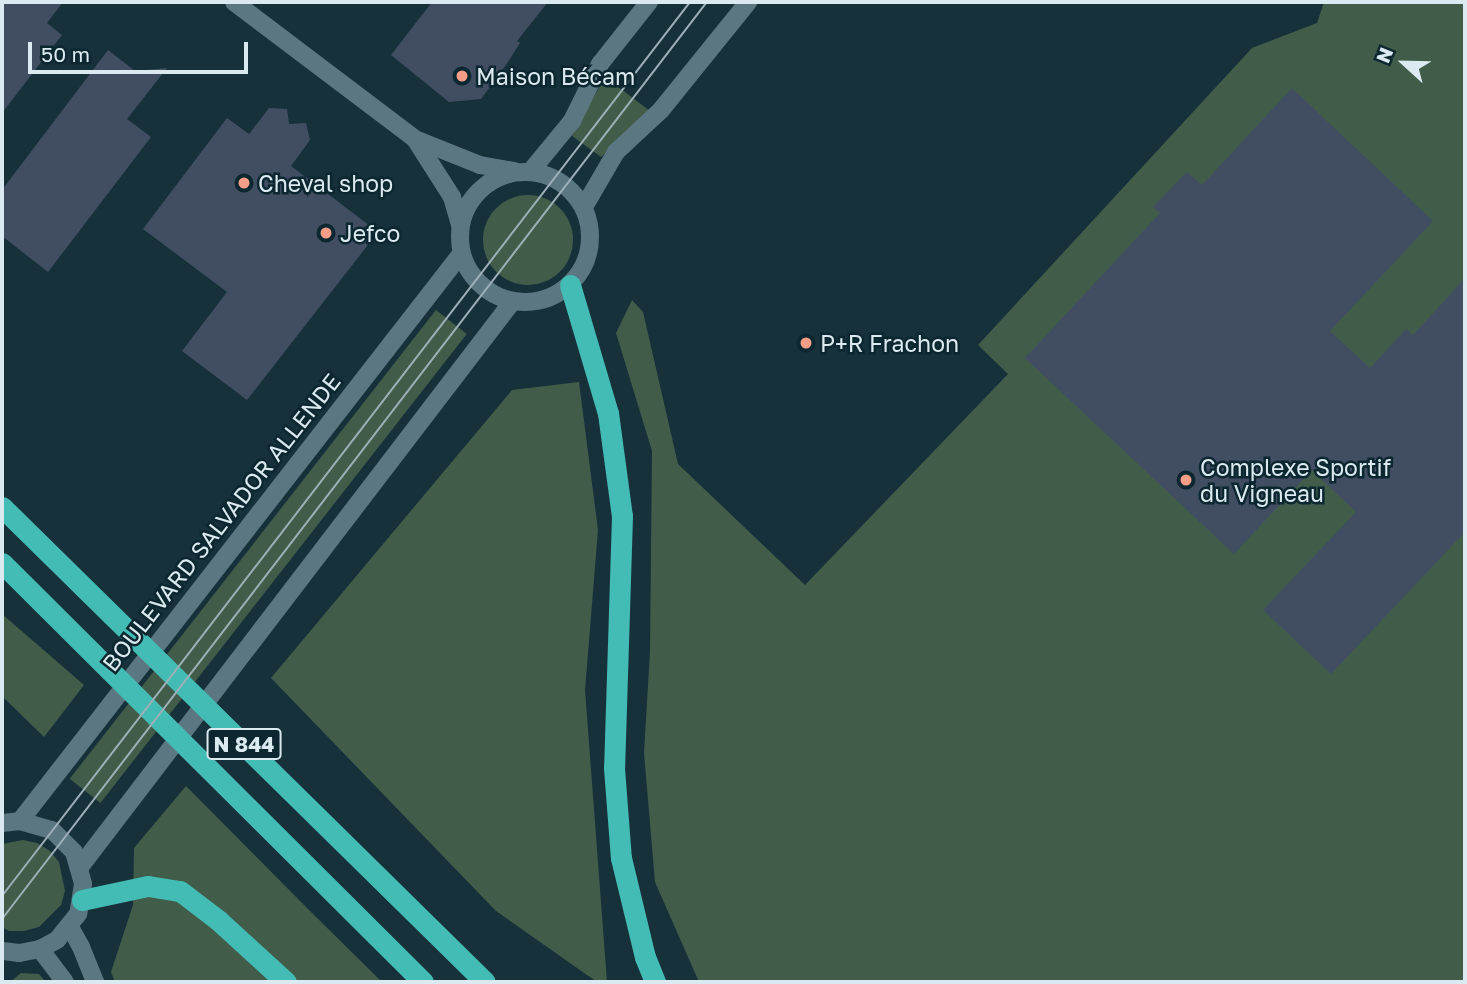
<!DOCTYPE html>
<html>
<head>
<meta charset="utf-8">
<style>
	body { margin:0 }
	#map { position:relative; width:1467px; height:984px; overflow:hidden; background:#17313b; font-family:"Golos Text",sans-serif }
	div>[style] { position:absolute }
	.green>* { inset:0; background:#415d4a; transform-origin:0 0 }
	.round { border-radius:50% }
	.building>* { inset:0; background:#414e62 }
	.minor>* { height:18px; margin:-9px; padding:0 9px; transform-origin:9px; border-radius:9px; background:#5b7782 }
	.minor>.ring { margin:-9px; padding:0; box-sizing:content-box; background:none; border:18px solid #5b7782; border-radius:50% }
	.highway>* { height:21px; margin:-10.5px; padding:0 10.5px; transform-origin:10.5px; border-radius:10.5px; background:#43bcb5 }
	.tram>* { height:2px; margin:-1px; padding:0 1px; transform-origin:1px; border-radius:1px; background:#9db0b8 }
	.dots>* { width:19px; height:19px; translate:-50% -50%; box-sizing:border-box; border:4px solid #0c2730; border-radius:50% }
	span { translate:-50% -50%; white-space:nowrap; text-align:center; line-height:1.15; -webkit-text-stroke:5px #0c2730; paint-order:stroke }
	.shield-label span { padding:2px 5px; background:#0c2730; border:2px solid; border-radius:5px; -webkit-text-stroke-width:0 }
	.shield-label { font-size:21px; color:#daeaf0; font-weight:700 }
	.poi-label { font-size:23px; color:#daeaf0 }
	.left { translate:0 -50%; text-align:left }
	.street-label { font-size:23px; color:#daeaf0 }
	.frame { position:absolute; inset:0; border:4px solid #daeaf0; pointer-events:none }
	.north { position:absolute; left:1369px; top:28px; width:70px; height:70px; -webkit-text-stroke:5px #0c2730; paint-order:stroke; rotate:292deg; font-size:19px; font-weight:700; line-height:28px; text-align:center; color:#daeaf0 }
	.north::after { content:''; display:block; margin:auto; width:24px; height:32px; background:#daeaf0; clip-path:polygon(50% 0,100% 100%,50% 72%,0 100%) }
	.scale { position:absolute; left:28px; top:42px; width:220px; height:32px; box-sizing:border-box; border:4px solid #daeaf0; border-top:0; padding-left:9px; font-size:21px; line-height:24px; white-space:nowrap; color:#daeaf0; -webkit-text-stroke:5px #0c2730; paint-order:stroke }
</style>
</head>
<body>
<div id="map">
	<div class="green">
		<i style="clip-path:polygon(1324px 2px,1465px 2px,1465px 982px,699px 982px,655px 882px,644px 753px,650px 651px,652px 451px,616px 333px,632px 300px,643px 312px,678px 464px,805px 585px,1008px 374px,978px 345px,1252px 48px,1317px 23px)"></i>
		<i style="clip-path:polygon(605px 77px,650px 111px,601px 157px,572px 136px)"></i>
		<i class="round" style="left:483px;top:195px;width:90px;height:90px"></i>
		<i style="left:436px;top:310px;width:39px;height:595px;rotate:38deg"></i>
		<i style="clip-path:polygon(579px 382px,598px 530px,585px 690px,607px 982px,597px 982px,496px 911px,271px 678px,512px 390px)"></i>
		<i style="clip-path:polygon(2px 614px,84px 685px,44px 737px,2px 696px)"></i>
		<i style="clip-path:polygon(186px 786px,307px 908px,382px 982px,115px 982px,111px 972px,133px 905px,134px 848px)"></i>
		<i style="clip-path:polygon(23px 840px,37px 843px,50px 851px,59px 862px,65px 891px,61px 905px,39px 927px,24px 931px,9px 931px,2px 927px,2px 844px)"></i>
		<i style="clip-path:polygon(21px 973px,39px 974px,46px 982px,10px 982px)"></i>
	</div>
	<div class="building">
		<i style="clip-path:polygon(2px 2px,63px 2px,47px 23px,62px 35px,2px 113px)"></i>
		<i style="clip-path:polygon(432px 2px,548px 2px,517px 41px,520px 43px,508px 62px,481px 99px,449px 102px,391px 55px)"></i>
		<i style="clip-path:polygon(108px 50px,135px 71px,167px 68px,127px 119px,151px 137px,48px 272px,2px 236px,2px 190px)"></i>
		<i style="clip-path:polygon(1292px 88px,1433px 221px,1330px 331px,1370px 368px,1406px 329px,1413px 335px,1465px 278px,1465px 532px,1331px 674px,1263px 610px,1356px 512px,1312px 470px,1234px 554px,1025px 358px,1160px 213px,1153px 207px,1187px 172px,1202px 185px)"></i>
		<i style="clip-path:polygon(269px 108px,287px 109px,289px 124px,306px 123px,310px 140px,291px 166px,378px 232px,247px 400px,182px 351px,227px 292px,143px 229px,227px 118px,249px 134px)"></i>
	</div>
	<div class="minor">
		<i style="left:234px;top:2px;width:227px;rotate:37.1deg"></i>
		<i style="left:415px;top:139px;width:70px;rotate:21.8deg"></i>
		<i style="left:480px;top:165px;width:35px;rotate:10deg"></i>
		<i style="left:415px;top:139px;width:69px;rotate:57.5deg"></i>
		<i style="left:452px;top:197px;width:29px;rotate:74deg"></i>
		<i class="ring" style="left:460px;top:172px;width:112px;height:112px"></i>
		<i style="left:530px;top:172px;width:66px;rotate:-50.5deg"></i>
		<i style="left:572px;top:121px;width:64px;rotate:-63.8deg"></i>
		<i style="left:600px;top:64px;width:79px;rotate:-51.7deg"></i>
		<i style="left:584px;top:207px;width:64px;rotate:-59.8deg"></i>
		<i style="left:616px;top:152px;width:62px;rotate:-43deg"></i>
		<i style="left:661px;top:110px;width:139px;rotate:-51.1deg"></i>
		<i style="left:20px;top:821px;width:718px;rotate:-52.13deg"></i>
		<i style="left:2px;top:823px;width:18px;rotate:-6deg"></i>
		<i style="left:20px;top:821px;width:33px;rotate:16deg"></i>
		<i style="left:52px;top:830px;width:31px;rotate:45deg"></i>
		<i style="left:74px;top:852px;width:33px;rotate:74deg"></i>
		<i style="left:83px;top:884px;width:30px;rotate:99deg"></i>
		<i style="left:78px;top:914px;width:33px;rotate:129deg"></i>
		<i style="left:57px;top:940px;width:19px;rotate:152deg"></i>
		<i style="left:40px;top:949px;width:21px;rotate:169deg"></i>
		<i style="left:19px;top:953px;width:17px;rotate:-173deg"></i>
		<i style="left:80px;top:867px;width:711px;rotate:-52.6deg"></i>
		<i style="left:70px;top:927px;width:23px;rotate:61deg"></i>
		<i style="left:81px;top:947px;width:38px;rotate:68deg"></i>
		<i style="left:40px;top:949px;width:41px;rotate:52.9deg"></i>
	</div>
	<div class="highway">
		<i style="left:570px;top:285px;width:134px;rotate:73.5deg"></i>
		<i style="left:608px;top:413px;width:104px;rotate:82.3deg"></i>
		<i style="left:622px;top:516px;width:252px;rotate:91.8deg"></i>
		<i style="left:614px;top:768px;width:90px;rotate:85.6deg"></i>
		<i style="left:621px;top:858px;width:102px;rotate:76.4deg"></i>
		<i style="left:645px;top:957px;width:27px;rotate:68deg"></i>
		<i style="left:2px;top:507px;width:677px;rotate:44.52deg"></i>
		<i style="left:2px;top:563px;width:594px;rotate:44.86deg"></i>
		<i style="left:82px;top:900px;width:67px;rotate:-12deg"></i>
		<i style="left:148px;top:886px;width:32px;rotate:9deg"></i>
		<i style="left:180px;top:891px;width:48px;rotate:37.3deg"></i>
		<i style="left:218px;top:920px;width:92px;rotate:42.4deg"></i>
	</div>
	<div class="tram">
		<i style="left:2px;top:896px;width:1128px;rotate:-52.42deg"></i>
		<i style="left:2px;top:919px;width:1157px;rotate:-52.45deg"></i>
	</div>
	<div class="dots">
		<i style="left:462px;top:76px;background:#f49e87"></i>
		<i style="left:244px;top:183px;background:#f49e87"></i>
		<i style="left:326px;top:233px;background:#f49e87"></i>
		<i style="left:806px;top:343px;background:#f49e87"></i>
		<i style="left:1186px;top:480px;background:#f49e87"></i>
	</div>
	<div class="shield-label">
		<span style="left:244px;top:744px">N 844</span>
	</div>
	<div class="poi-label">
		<span class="left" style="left:476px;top:76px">Maison Bécam</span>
		<span class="left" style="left:258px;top:183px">Cheval shop</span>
		<span class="left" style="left:340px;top:233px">Jefco</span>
		<span class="left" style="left:820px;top:343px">P+R Frachon</span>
		<span class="left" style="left:1200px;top:480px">Complexe Sportif<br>du Vigneau</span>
	</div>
	<div class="street-label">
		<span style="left:221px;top:522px;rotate:-52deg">BOULEVARD SALVADOR ALLENDE</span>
	</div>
	<div class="frame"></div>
	<div class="north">N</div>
	<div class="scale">50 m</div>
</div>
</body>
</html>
